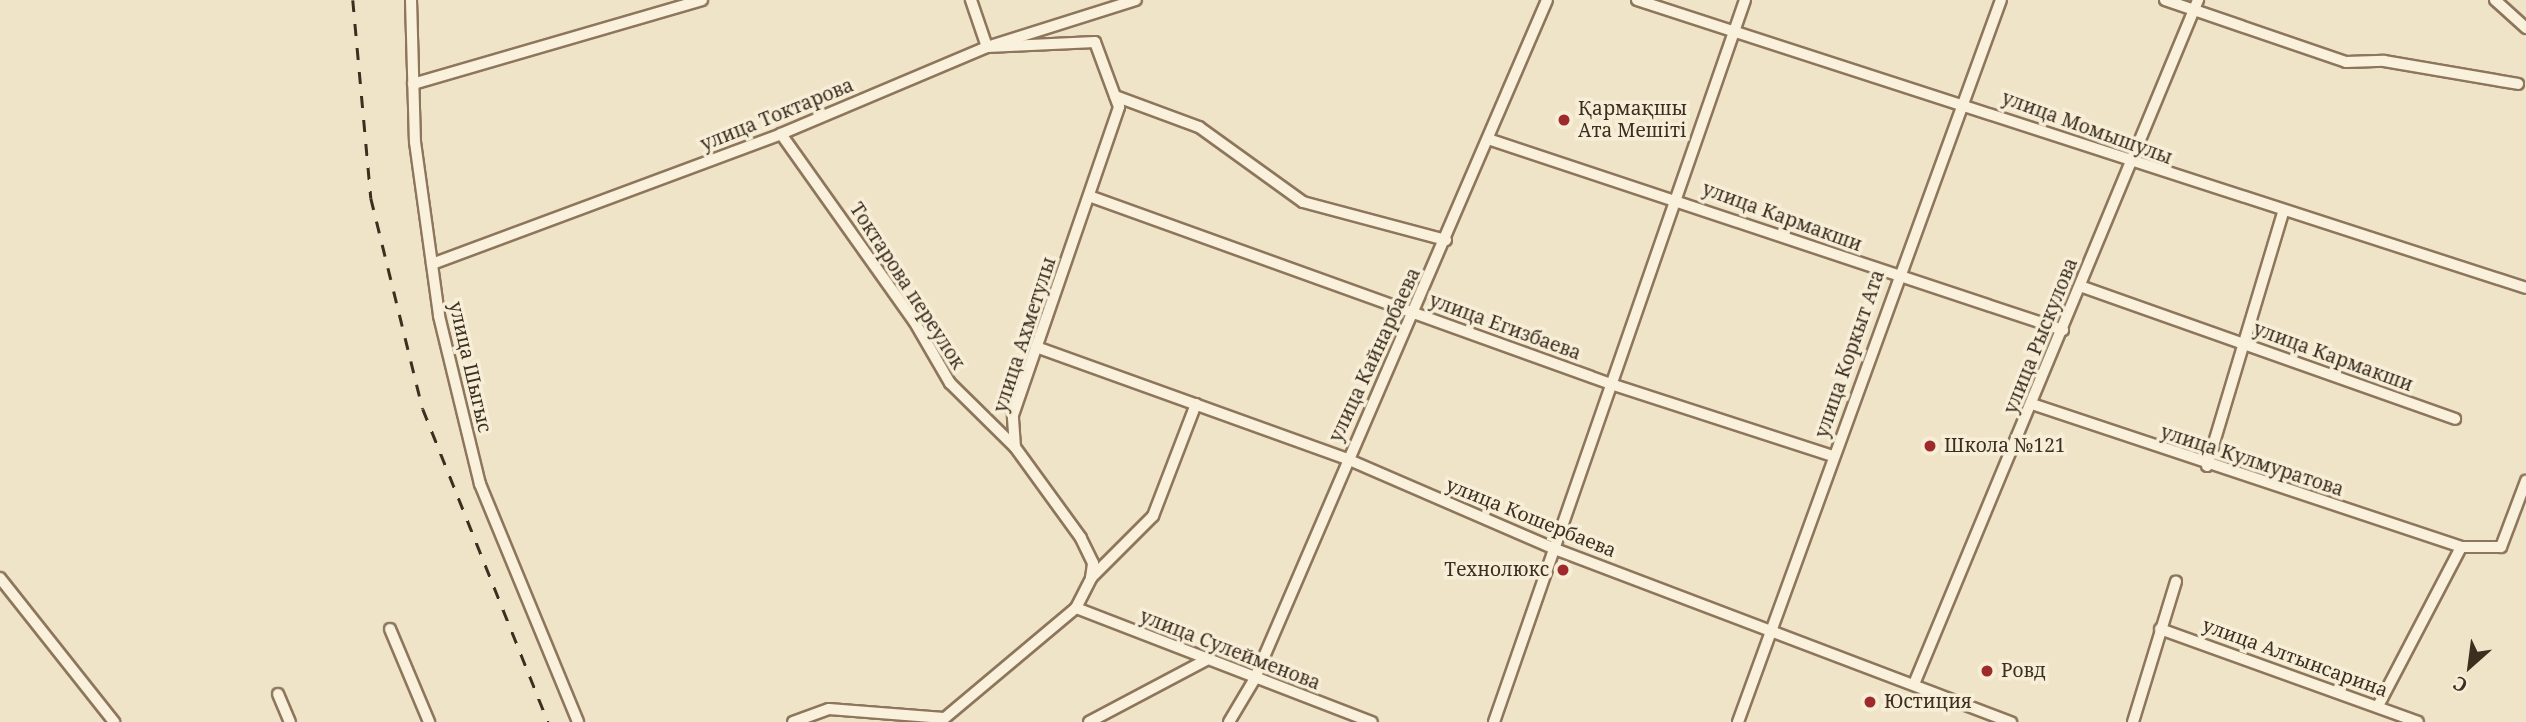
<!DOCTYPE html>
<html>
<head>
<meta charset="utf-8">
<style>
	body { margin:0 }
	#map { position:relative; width:2526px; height:722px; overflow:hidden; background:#f0e4c8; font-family:"Noto Serif",serif }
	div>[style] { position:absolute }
	.roads { filter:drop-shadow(2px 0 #8d765c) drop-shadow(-2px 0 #8d765c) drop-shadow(0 2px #8d765c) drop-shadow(0 -2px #8d765c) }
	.street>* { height:10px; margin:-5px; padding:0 5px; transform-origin:5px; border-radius:5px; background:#faf1dc }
	.rail>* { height:2.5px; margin-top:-1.25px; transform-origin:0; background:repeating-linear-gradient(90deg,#3d2e20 0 12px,transparent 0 24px) }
	.dots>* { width:19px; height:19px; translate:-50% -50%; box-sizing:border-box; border:4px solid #f7eed8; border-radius:50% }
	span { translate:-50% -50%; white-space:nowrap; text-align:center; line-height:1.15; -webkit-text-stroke:7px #f7eed8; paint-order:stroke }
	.poi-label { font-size:19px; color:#3d2e20 }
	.left { translate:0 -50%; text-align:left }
	.right { translate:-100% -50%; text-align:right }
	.street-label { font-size:19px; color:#3d2e20 }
	.north { position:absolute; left:2435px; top:631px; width:70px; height:70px; -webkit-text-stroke:5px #f7eed8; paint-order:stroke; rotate:208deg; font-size:19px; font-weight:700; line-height:28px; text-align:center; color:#3d2e20 }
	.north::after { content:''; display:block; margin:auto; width:24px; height:32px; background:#3d2e20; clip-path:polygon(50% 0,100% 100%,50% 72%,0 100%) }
</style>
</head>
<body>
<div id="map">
	<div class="roads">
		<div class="street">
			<i style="left:411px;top:0;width:142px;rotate:88.4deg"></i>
			<i style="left:415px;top:142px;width:176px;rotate:82.1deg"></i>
			<i style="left:439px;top:316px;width:173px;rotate:76.3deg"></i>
			<i style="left:480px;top:484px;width:257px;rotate:67.6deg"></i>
			<i style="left:1637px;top:0;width:934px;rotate:17.95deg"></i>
			<i style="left:2165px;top:0;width:191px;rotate:18.9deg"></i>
			<i style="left:2346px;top:62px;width:38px;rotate:-2deg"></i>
			<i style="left:2384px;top:61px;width:136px;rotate:9.7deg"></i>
			<i style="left:2495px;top:0;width:42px;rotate:42.1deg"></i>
			<i style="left:413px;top:84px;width:301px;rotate:-16.2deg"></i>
			<i style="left:1115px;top:96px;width:90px;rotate:20.3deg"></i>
			<i style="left:1199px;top:127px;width:128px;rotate:35.8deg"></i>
			<i style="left:1303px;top:202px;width:148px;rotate:14.9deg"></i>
			<i style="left:781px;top:134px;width:229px;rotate:54.6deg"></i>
			<i style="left:914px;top:321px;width:72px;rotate:59.9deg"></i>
			<i style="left:950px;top:383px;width:91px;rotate:44.6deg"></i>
			<i style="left:1488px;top:139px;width:606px;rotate:18.38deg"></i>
			<i style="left:1089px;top:196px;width:555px;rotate:19.81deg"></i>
			<i style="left:1611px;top:384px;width:233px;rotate:18deg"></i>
			<i style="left:432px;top:264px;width:372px;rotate:-20.4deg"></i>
			<i style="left:781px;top:134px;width:224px;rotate:-22.9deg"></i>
			<i style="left:987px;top:47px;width:156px;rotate:-17.5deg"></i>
			<i style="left:2080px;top:286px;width:398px;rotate:19.5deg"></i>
			<i style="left:1036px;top:347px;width:331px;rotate:19.8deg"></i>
			<i style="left:1347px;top:459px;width:227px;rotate:23.4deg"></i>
			<i style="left:1555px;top:549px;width:488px;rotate:20.8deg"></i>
			<i style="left:2032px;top:404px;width:452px;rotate:18.4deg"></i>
			<i style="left:2207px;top:466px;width:264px;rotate:-73.3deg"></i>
			<i style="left:0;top:578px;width:184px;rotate:51.6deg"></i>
			<i style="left:1091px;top:578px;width:88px;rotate:-45deg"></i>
			<i style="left:1153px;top:516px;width:120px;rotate:-69deg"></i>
			<i style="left:1076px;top:608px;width:317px;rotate:21.1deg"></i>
			<i style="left:390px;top:629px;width:101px;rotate:67.2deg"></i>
			<i style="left:2160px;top:629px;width:274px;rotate:19.8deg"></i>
			<i style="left:1914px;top:684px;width:741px;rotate:-67.45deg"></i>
			<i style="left:278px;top:694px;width:30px;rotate:67deg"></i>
			<i style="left:2378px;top:706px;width:179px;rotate:-62.4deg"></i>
			<i style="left:2461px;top:547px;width:40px"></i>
			<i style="left:2501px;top:547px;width:71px;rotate:-69.3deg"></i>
			<i style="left:793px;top:722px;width:38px;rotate:-20deg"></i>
			<i style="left:829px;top:709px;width:115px;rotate:4.5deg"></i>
			<i style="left:940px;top:722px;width:177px;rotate:-40deg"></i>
			<i style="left:1076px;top:608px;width:34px;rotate:-63deg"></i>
			<i style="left:1091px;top:578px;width:15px;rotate:-82deg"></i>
			<i style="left:1093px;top:563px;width:28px;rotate:-116deg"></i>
			<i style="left:1081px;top:538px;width:112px;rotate:-126deg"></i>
			<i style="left:1015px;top:447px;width:32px;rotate:-94deg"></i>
			<i style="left:1013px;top:415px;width:326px;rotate:-71deg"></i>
			<i style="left:1119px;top:107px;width:69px;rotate:-110.3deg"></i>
			<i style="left:1095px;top:42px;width:108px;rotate:177.3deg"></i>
			<i style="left:987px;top:47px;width:50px;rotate:-108.8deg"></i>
			<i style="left:1089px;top:722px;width:132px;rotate:-27.9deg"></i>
			<i style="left:1229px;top:722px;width:49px;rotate:-59.2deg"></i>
			<i style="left:1254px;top:680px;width:740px;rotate:-66.69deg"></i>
			<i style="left:1494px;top:722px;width:764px;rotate:-70.83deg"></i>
			<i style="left:1738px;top:722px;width:768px;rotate:-69.99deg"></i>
			<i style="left:2133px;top:722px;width:147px;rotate:-73deg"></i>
		</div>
	</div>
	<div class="rail">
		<i style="left:353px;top:0;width:199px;rotate:84.8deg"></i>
		<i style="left:371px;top:198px;width:217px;rotate:76.2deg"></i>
		<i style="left:423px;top:409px;width:337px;rotate:68.2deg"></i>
	</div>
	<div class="dots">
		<i style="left:1564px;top:120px;background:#9e2a2b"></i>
		<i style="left:1930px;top:446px;background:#9e2a2b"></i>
		<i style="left:1563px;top:570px;background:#9e2a2b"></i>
		<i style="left:1987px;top:671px;background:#9e2a2b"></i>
		<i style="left:1870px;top:702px;background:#9e2a2b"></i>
	</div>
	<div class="poi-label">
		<span class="left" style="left:1578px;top:120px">Қармақшы<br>Ата Мешіті</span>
		<span class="left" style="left:1944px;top:446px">Школа №121</span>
		<span class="right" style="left:1549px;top:570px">Технолюкс</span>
		<span class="left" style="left:2001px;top:671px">Ровд</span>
		<span class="left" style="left:1884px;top:702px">Юстиция</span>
	</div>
	<div class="street-label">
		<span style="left:777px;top:115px;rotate:-22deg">улица Токтарова</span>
		<span style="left:2087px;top:128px;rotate:20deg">улица Момышулы</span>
		<span style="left:1782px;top:217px;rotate:20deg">улица Кармакши</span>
		<span style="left:907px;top:286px;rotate:57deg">Токтарова переулок</span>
		<span style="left:1505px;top:327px;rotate:20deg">улица Егизбаева</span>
		<span style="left:1025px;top:335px;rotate:-72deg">улица Ахметулы</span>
		<span style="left:2041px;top:336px;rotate:-68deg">улица Рыскулова</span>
		<span style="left:1850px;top:354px;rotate:-71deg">улица Коркыт Ата</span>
		<span style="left:1375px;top:355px;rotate:-65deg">улица Кайнарбаева</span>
		<span style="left:2333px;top:357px;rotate:20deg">улица Кармакши</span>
		<span style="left:470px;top:367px;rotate:77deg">улица Шыгыс</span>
		<span style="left:2252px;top:461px;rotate:18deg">улица Кулмуратова</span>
		<span style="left:1531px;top:518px;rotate:22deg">улица Кошербаева</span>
		<span style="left:1230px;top:650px;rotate:21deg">улица Сулейменова</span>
		<span style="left:2295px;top:658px;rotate:20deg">улица Алтынсарина</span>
	</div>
	<div class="north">С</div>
</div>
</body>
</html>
